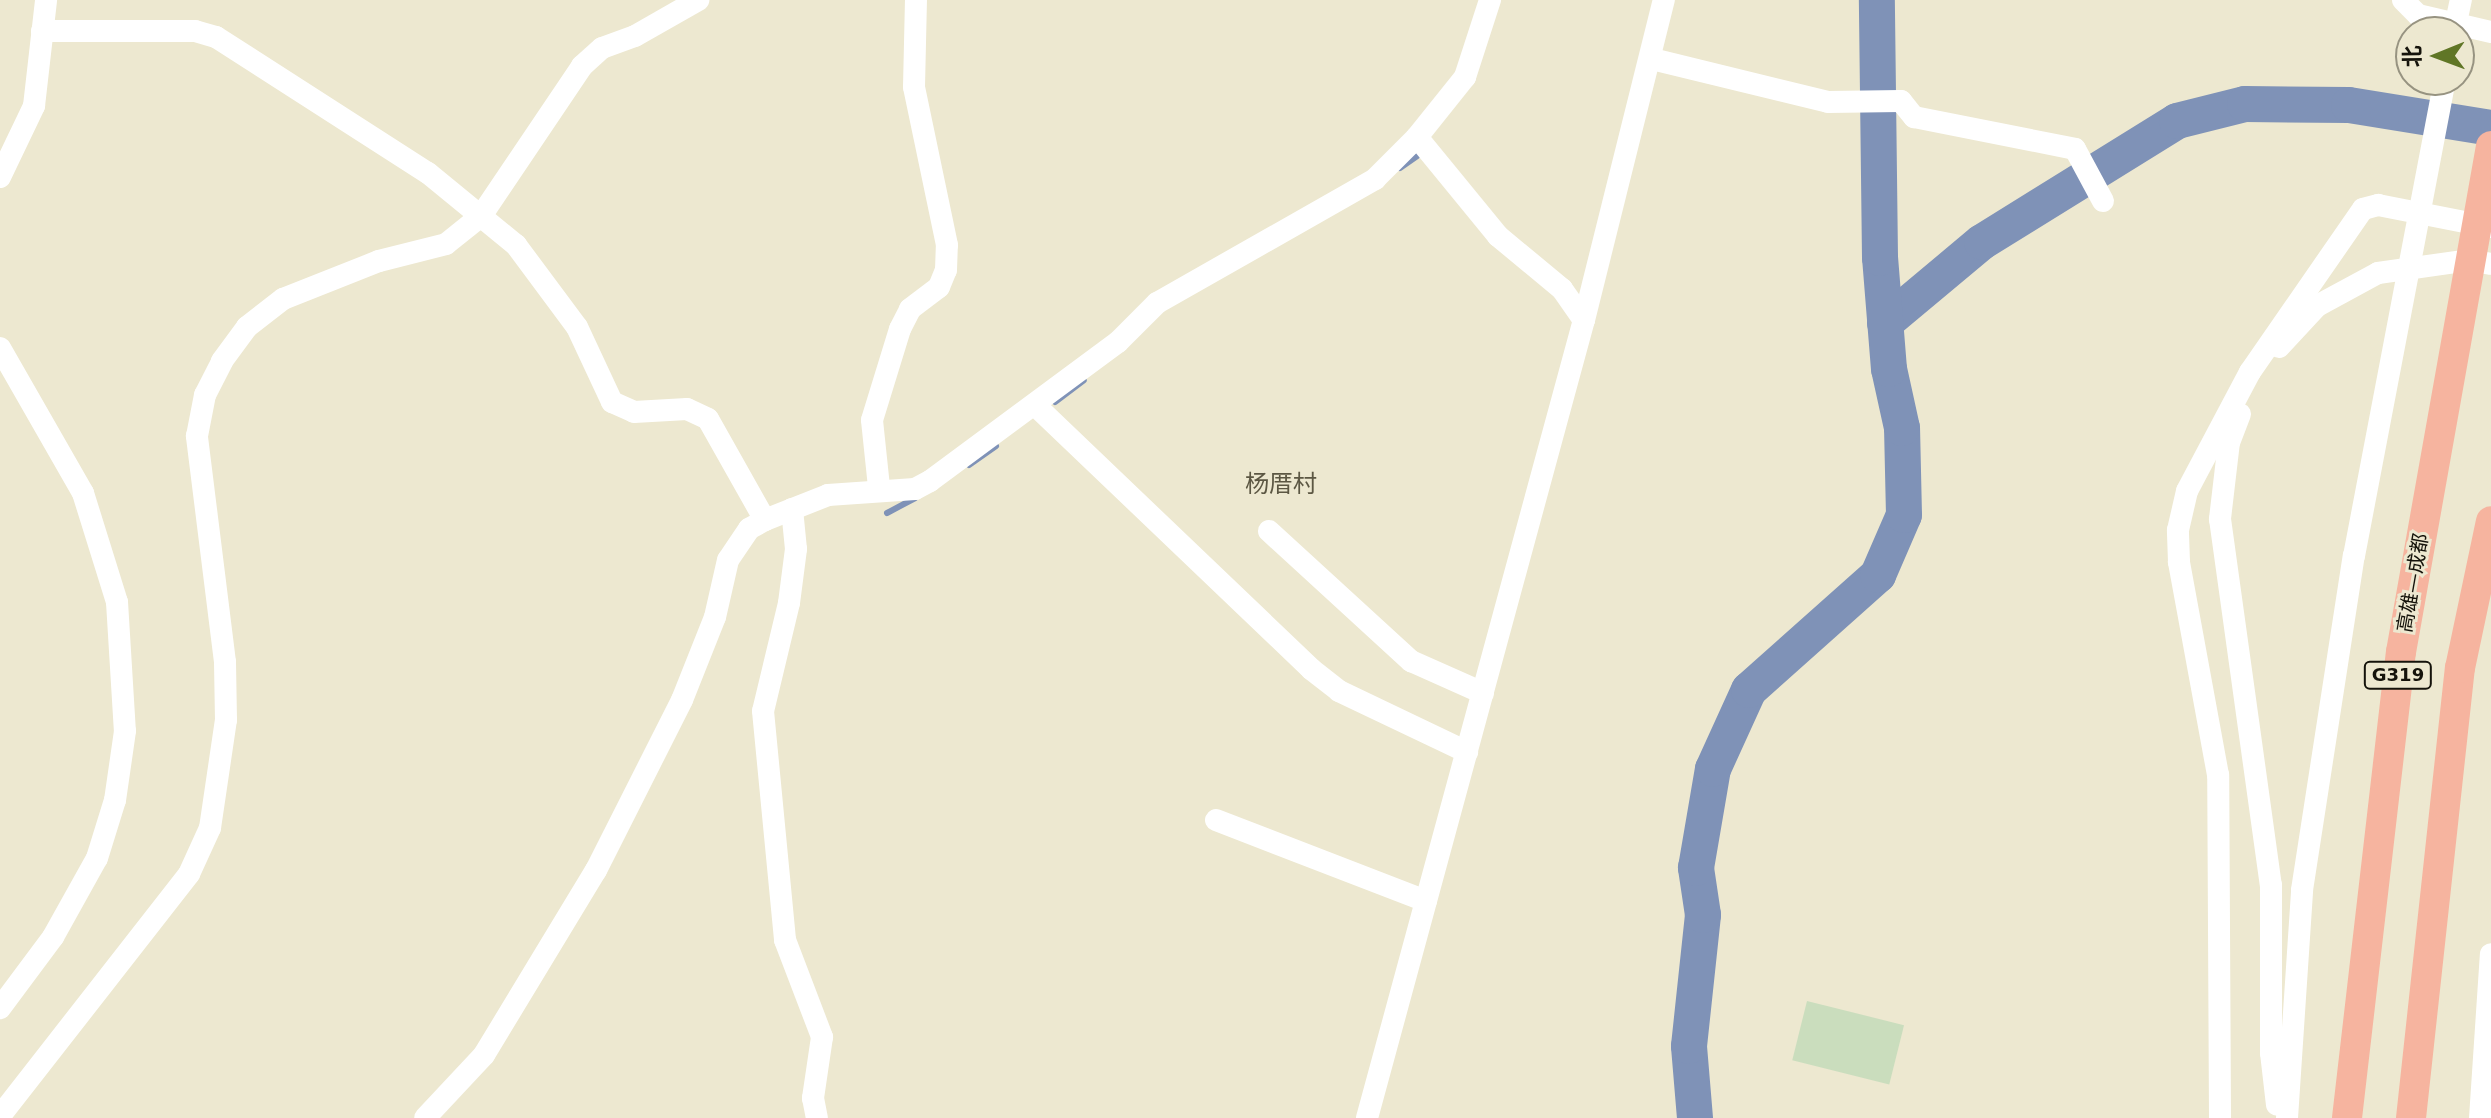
<!DOCTYPE html>
<html>
<head>
<meta charset="utf-8">
<style>
	body { margin:0 }
	#map { position:relative; width:2491px; height:1118px; overflow:hidden; background:#ede8d0; font-family:"DejaVu Sans","Noto Sans SC",sans-serif }
	div>[style] { position:absolute }
	.green>* { inset:0; background:#caddbd; transform-origin:0 0 }
	.stream>* { height:6px; margin:-3px; padding:0 3px; transform-origin:3px; border-radius:3px; background:#7f92b7 }
	.river>* { height:36px; margin:-18px; padding:0 18px; transform-origin:18px; border-radius:18px; background:#7f92b7 }
	.minor>* { height:22px; margin:-11px; padding:0 11px; transform-origin:11px; border-radius:11px; background:#fff }
	.highway>* { height:30px; margin:-15px; padding:0 15px; transform-origin:15px; border-radius:15px; background:#f6b49f }
	span { translate:-50% -50%; white-space:nowrap; text-align:center; line-height:1.15; -webkit-text-stroke:6px #ede8d0; paint-order:stroke }
	.shield-label span { padding:2px 6px; background:#ede8d0; border:2px solid; border-radius:6px; -webkit-text-stroke-width:0 }
	.shield-label { font-size:18px; color:#15130b; font-weight:700 }
	.street-label { font-size:20px; color:#15130b }
	.quarter-label { font-size:24px; color:#5c5743 }
	.north { position:absolute; left:2395px; top:16px; width:80px; height:80px; box-sizing:border-box; background:#ede8d0; border:2px solid #979381; border-radius:50%; rotate:269deg; font-size:22px; font-weight:700; line-height:32px; text-align:center; color:#15130b }
	.north::after { content:''; display:block; margin:auto; width:28px; height:36px; background:#607626; clip-path:polygon(50% 0,100% 100%,50% 72%,0 100%) }
</style>
</head>
<body>
<div id="map">
	<div class="green">
		<i style="left:1807px;top:1001px;width:100px;height:61px;rotate:14deg"></i>
	</div>
	<div class="stream">
		<i style="left:1400px;top:168px;width:21px;rotate:-35deg"></i>
		<i style="left:1055px;top:402px;width:36px;rotate:-37deg"></i>
		<i style="left:969px;top:465px;width:33px;rotate:-35deg"></i>
		<i style="left:887px;top:513px;width:32px;rotate:-28deg"></i>
	</div>
	<div class="river">
		<i style="left:1885px;top:323px;width:126px;rotate:-39.9deg"></i>
		<i style="left:1982px;top:242px;width:229px;rotate:-31.8deg"></i>
		<i style="left:2177px;top:121px;width:70px;rotate:-14deg"></i>
		<i style="left:2245px;top:104px;width:104px;rotate:0.6deg"></i>
		<i style="left:2349px;top:105px;width:144px;rotate:9.2deg"></i>
		<i style="left:1695px;top:1118px;width:72px;rotate:-94.8deg"></i>
		<i style="left:1689px;top:1046px;width:132px;rotate:-83.9deg"></i>
		<i style="left:1703px;top:915px;width:48px;rotate:-98.5deg"></i>
		<i style="left:1696px;top:868px;width:100px;rotate:-80.3deg"></i>
		<i style="left:1713px;top:769px;width:87px;rotate:-65.5deg"></i>
		<i style="left:1749px;top:690px;width:173px;rotate:-41.7deg"></i>
		<i style="left:1878px;top:575px;width:65px;rotate:-66.6deg"></i>
		<i style="left:1904px;top:515px;width:87px;rotate:-91.3deg"></i>
		<i style="left:1902px;top:428px;width:60px;rotate:-102.4deg"></i>
		<i style="left:1889px;top:369px;width:111px;rotate:-94.6deg"></i>
		<i style="left:1880px;top:258px;width:258px;rotate:-90.7deg"></i>
	</div>
	<div class="minor">
		<i style="left:2403px;top:0;width:21px;rotate:45deg"></i>
		<i style="left:2418px;top:15px;width:75px;rotate:13.1deg"></i>
		<i style="left:42px;top:31px;width:153px"></i>
		<i style="left:195px;top:31px;width:22px;rotate:16deg"></i>
		<i style="left:216px;top:37px;width:252px;rotate:32.7deg"></i>
		<i style="left:428px;top:173px;width:114px;rotate:39.3deg"></i>
		<i style="left:516px;top:245px;width:102px;rotate:53.4deg"></i>
		<i style="left:577px;top:327px;width:83px;rotate:65deg"></i>
		<i style="left:612px;top:402px;width:24px;rotate:24deg"></i>
		<i style="left:634px;top:412px;width:53px;rotate:-3.2deg"></i>
		<i style="left:687px;top:409px;width:23px;rotate:25deg"></i>
		<i style="left:708px;top:419px;width:116px;rotate:60.6deg"></i>
		<i style="left:765px;top:520px;width:18px;rotate:151deg"></i>
		<i style="left:749px;top:529px;width:37px;rotate:124deg"></i>
		<i style="left:728px;top:560px;width:58px;rotate:102.8deg"></i>
		<i style="left:715px;top:617px;width:89px;rotate:111.7deg"></i>
		<i style="left:682px;top:700px;width:191px;rotate:116.8deg"></i>
		<i style="left:596px;top:870px;width:216px;rotate:121.2deg"></i>
		<i style="left:484px;top:1055px;width:86px;rotate:133.1deg"></i>
		<i style="left:2454px;top:32px;width:33px;rotate:-78deg"></i>
		<i style="left:1652px;top:59px;width:181px;rotate:13.7deg"></i>
		<i style="left:1828px;top:102px;width:73px;rotate:-0.8deg"></i>
		<i style="left:1901px;top:101px;width:21px;rotate:51deg"></i>
		<i style="left:1914px;top:117px;width:164px;rotate:11.2deg"></i>
		<i style="left:2075px;top:149px;width:59px;rotate:61.7deg"></i>
		<i style="left:1417px;top:137px;width:128px;rotate:50.7deg"></i>
		<i style="left:1498px;top:236px;width:83px;rotate:39.6deg"></i>
		<i style="left:1562px;top:289px;width:38px;rotate:55deg"></i>
		<i style="left:0;top:177px;width:79px;rotate:-64.4deg"></i>
		<i style="left:34px;top:106px;width:107px;rotate:-83.5deg"></i>
		<i style="left:2279px;top:347px;width:56px;rotate:-47.2deg"></i>
		<i style="left:2317px;top:306px;width:69px;rotate:-28.4deg"></i>
		<i style="left:2378px;top:273px;width:92px;rotate:-8.1deg"></i>
		<i style="left:2469px;top:260px;width:22px;rotate:10deg"></i>
		<i style="left:0;top:348px;width:167px;rotate:60.2deg"></i>
		<i style="left:83px;top:493px;width:114px;rotate:72.7deg"></i>
		<i style="left:117px;top:602px;width:129px;rotate:86.5deg"></i>
		<i style="left:125px;top:731px;width:70px;rotate:98.2deg"></i>
		<i style="left:115px;top:800px;width:61px;rotate:107.2deg"></i>
		<i style="left:97px;top:858px;width:90px;rotate:119.1deg"></i>
		<i style="left:53px;top:937px;width:89px;rotate:126.7deg"></i>
		<i style="left:1036px;top:406px;width:381px;rotate:43.7deg"></i>
		<i style="left:1311px;top:669px;width:36px;rotate:38deg"></i>
		<i style="left:1339px;top:691px;width:142px;rotate:25.5deg"></i>
		<i style="left:2240px;top:414px;width:30px;rotate:111deg"></i>
		<i style="left:2229px;top:442px;width:78px;rotate:96.7deg"></i>
		<i style="left:2220px;top:519px;width:370px;rotate:82.1deg"></i>
		<i style="left:2271px;top:885px;width:168px;rotate:90deg"></i>
		<i style="left:2271px;top:1053px;width:52px;rotate:83.4deg"></i>
		<i style="left:879px;top:487px;width:67px;rotate:-96deg"></i>
		<i style="left:872px;top:420px;width:95px;rotate:-72.9deg"></i>
		<i style="left:900px;top:329px;width:22px;rotate:-63deg"></i>
		<i style="left:910px;top:309px;width:36px;rotate:-37deg"></i>
		<i style="left:939px;top:287px;width:18px;rotate:-68deg"></i>
		<i style="left:946px;top:270px;width:25px;rotate:-88deg"></i>
		<i style="left:947px;top:245px;width:161px;rotate:-101.8deg"></i>
		<i style="left:914px;top:87px;width:87px;rotate:-88.7deg"></i>
		<i style="left:792px;top:509px;width:40px;rotate:84.3deg"></i>
		<i style="left:796px;top:549px;width:54px;rotate:97.4deg"></i>
		<i style="left:789px;top:603px;width:111px;rotate:103.5deg"></i>
		<i style="left:763px;top:711px;width:230px;rotate:84.5deg"></i>
		<i style="left:785px;top:940px;width:104px;rotate:69.1deg"></i>
		<i style="left:822px;top:1037px;width:62px;rotate:98.4deg"></i>
		<i style="left:813px;top:1098px;width:20px;rotate:79deg"></i>
		<i style="left:765px;top:520px;width:68px;rotate:-21.6deg"></i>
		<i style="left:828px;top:495px;width:87px;rotate:-3.9deg"></i>
		<i style="left:915px;top:489px;width:17px;rotate:-28deg"></i>
		<i style="left:930px;top:481px;width:234px;rotate:-36.5deg"></i>
		<i style="left:1118px;top:342px;width:55px;rotate:-45deg"></i>
		<i style="left:1157px;top:303px;width:251px;rotate:-29.6deg"></i>
		<i style="left:1375px;top:179px;width:59px;rotate:-45deg"></i>
		<i style="left:1417px;top:137px;width:77px;rotate:-51.3deg"></i>
		<i style="left:1465px;top:77px;width:81px;rotate:-72deg"></i>
		<i style="left:1269px;top:531px;width:193px;rotate:42.5deg"></i>
		<i style="left:1411px;top:661px;width:79px;rotate:24deg"></i>
		<i style="left:1216px;top:820px;width:225px;rotate:21.1deg"></i>
		<i style="left:0;top:1116px;width:307px;rotate:-52deg"></i>
		<i style="left:189px;top:874px;width:51px;rotate:-65.5deg"></i>
		<i style="left:210px;top:828px;width:109px;rotate:-81.6deg"></i>
		<i style="left:226px;top:720px;width:58px;rotate:-91deg"></i>
		<i style="left:225px;top:662px;width:228px;rotate:-97.1deg"></i>
		<i style="left:197px;top:436px;width:42px;rotate:-79deg"></i>
		<i style="left:205px;top:395px;width:38px;rotate:-63deg"></i>
		<i style="left:222px;top:361px;width:42px;rotate:-53.7deg"></i>
		<i style="left:247px;top:327px;width:46px;rotate:-37.9deg"></i>
		<i style="left:283px;top:299px;width:103px;rotate:-21.6deg"></i>
		<i style="left:379px;top:261px;width:69px;rotate:-14.2deg"></i>
		<i style="left:446px;top:244px;width:45px;rotate:-38.7deg"></i>
		<i style="left:481px;top:216px;width:181px;rotate:-56deg"></i>
		<i style="left:582px;top:66px;width:27px;rotate:-42deg"></i>
		<i style="left:602px;top:48px;width:35px;rotate:-20deg"></i>
		<i style="left:635px;top:36px;width:73px;rotate:-29.7deg"></i>
		<i style="left:1367px;top:1118px;width:827px;rotate:-74.79deg"></i>
		<i style="left:1584px;top:320px;width:330px;rotate:-76deg"></i>
		<i style="left:2220px;top:1118px;width:343px;rotate:-90.3deg"></i>
		<i style="left:2218px;top:775px;width:217px;rotate:-100.4deg"></i>
		<i style="left:2179px;top:562px;width:32px;rotate:-92deg"></i>
		<i style="left:2178px;top:530px;width:40px;rotate:-77deg"></i>
		<i style="left:2187px;top:491px;width:135px;rotate:-62.1deg"></i>
		<i style="left:2250px;top:372px;width:198px;rotate:-55.3deg"></i>
		<i style="left:2363px;top:209px;width:16px;rotate:-15deg"></i>
		<i style="left:2378px;top:205px;width:114px;rotate:11.1deg"></i>
		<i style="left:2287px;top:1118px;width:228px;rotate:-86.2deg"></i>
		<i style="left:2302px;top:890px;width:338px;rotate:-81.2deg"></i>
		<i style="left:2354px;top:556px;width:485px;rotate:-79.2deg"></i>
		<i style="left:2480px;top:1118px;width:164px;rotate:-86.2deg"></i>
	</div>
	<div class="highway">
		<i style="left:2347px;top:1118px;width:469px;rotate:-83.4deg"></i>
		<i style="left:2401px;top:652px;width:514px;rotate:-79.91deg"></i>
		<i style="left:2411px;top:1118px;width:453px;rotate:-83.8deg"></i>
		<i style="left:2460px;top:668px;width:150px;rotate:-78.1deg"></i>
	</div>
	<div class="shield-label">
		<span style="left:2398px;top:675px">G319</span>
	</div>
	<div class="street-label">
		<span style="left:2413px;top:583px;rotate:-80deg">高雄—成都</span>
	</div>
	<div class="quarter-label">
		<span style="left:1281px;top:485px">杨厝村</span>
	</div>
	<div class="north">北</div>
</div>
</body>
</html>
